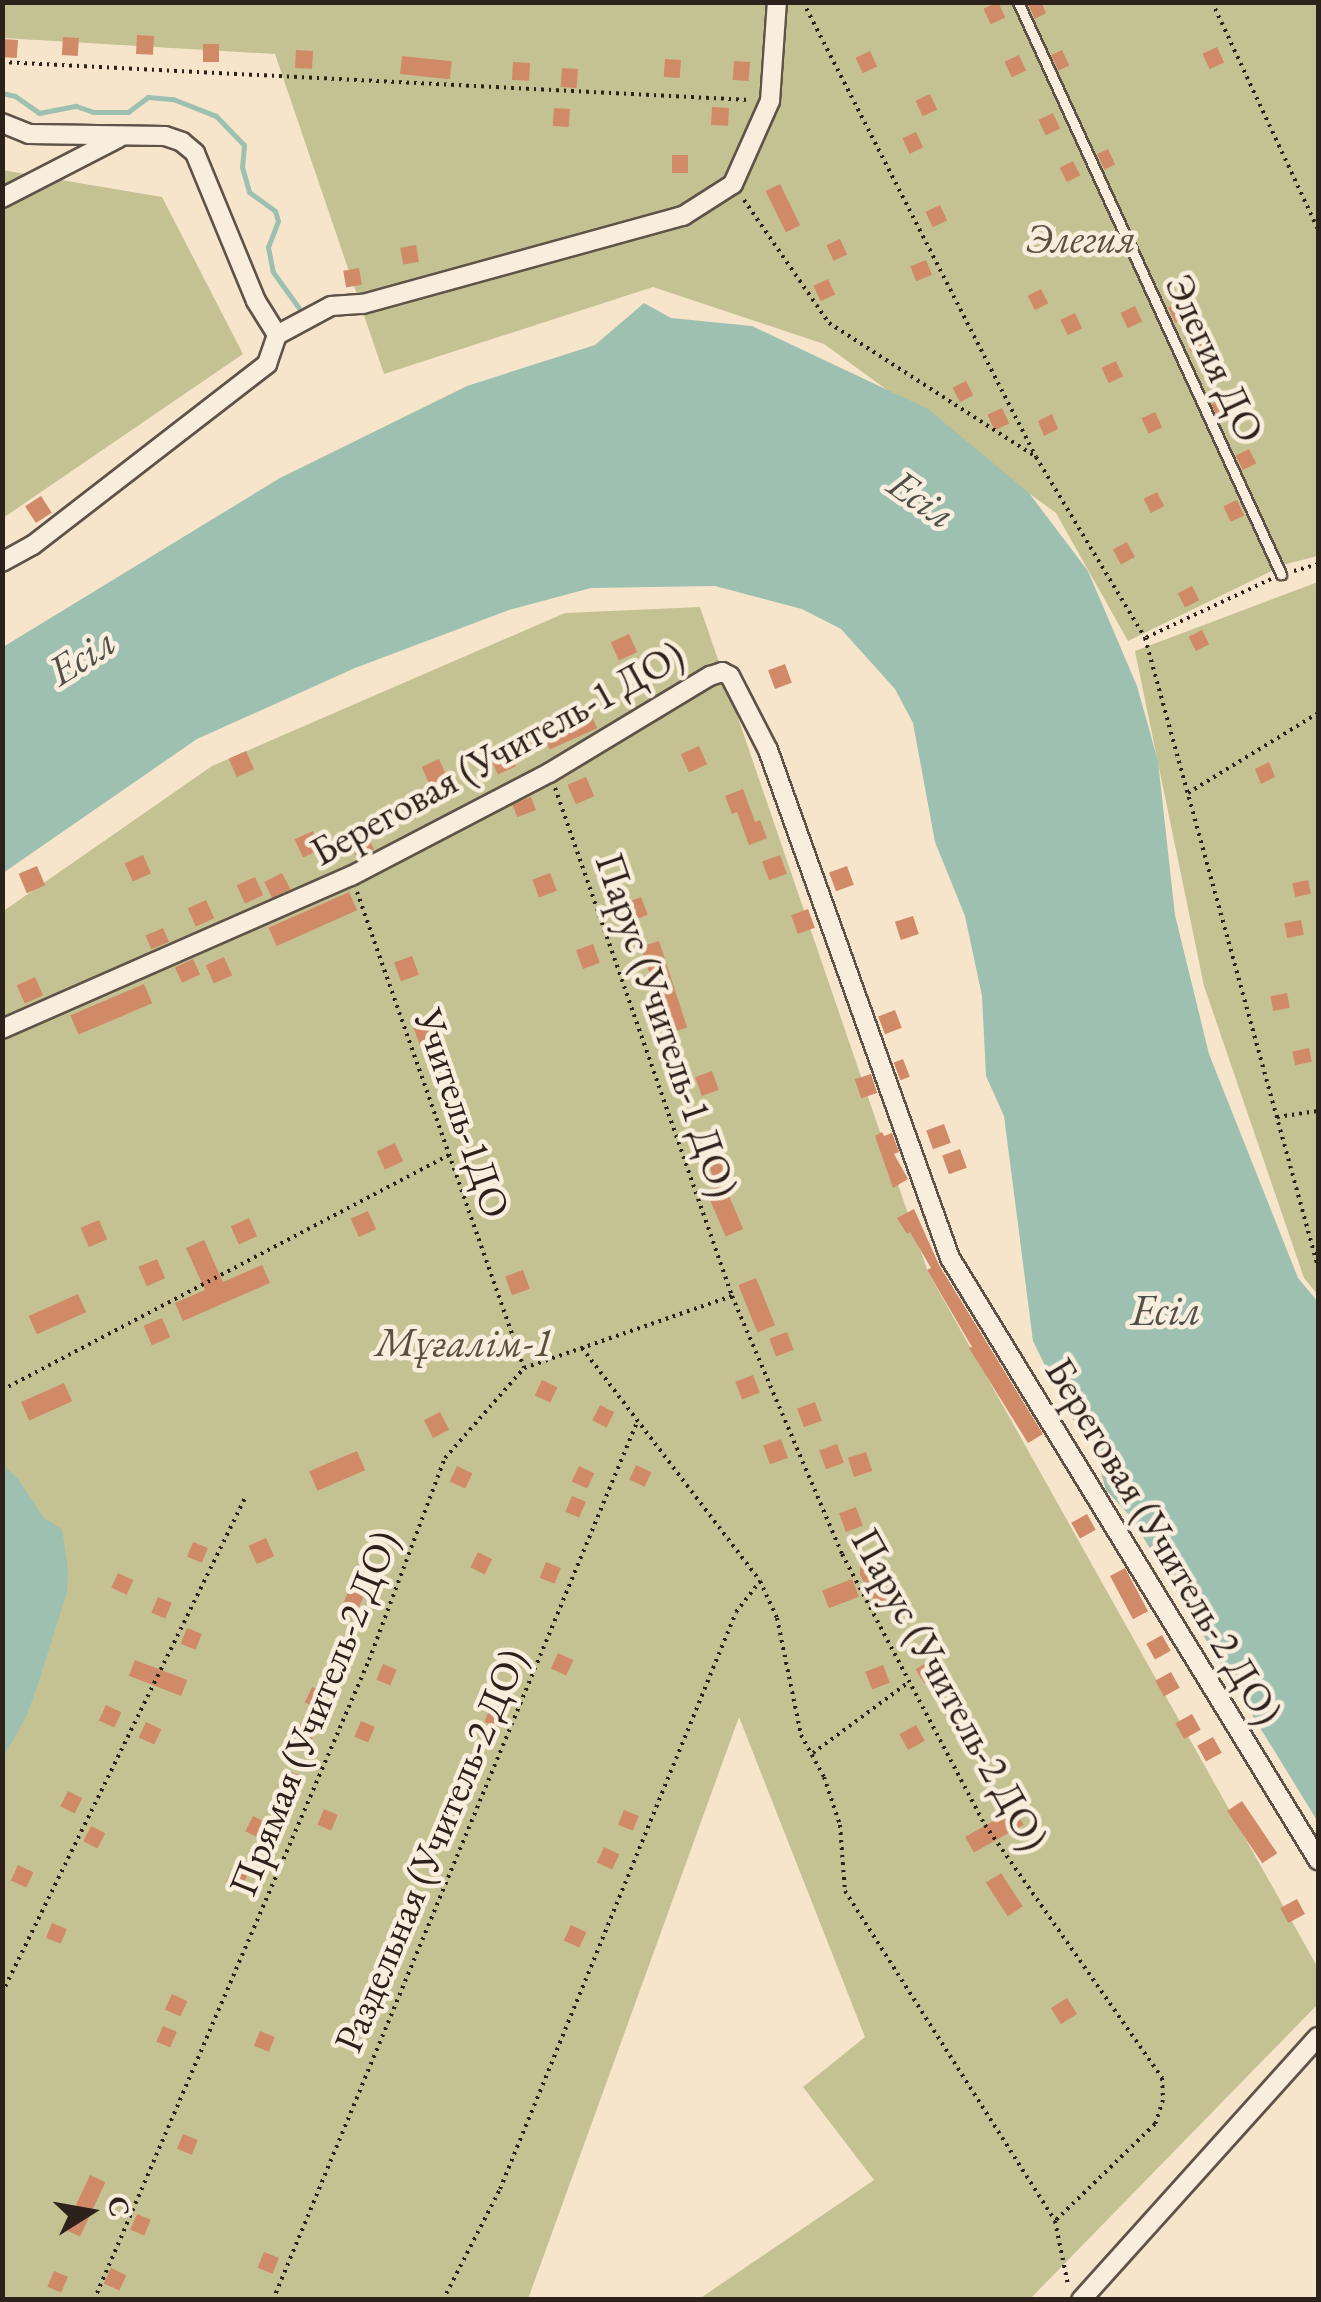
<!DOCTYPE html>
<html>
<head>
<meta charset="utf-8">
<style>
	body { margin:0 }
	#map { position:relative; width:1321px; height:2302px; overflow:hidden; background:#f6e5cb; font-family:"EB Garamond",serif }
	div>[style] { position:absolute }
	.green>* { inset:0; background:#c4c292 }
	.water>* { inset:0; background:#9ec0b1 }
	.stream>* { height:5px; margin:-2.5px; padding:0 2.5px; transform-origin:2.5px; border-radius:2.5px; background:#9ec0b1 }
	.building>* { inset:0; background:#d18a68; transform-origin:0 0 }
	.path>* { height:4px; margin-top:-2px; transform-origin:0; background:repeating-linear-gradient(90deg,#2d211c 0 2.5px,transparent 0 7.5px) }
	.roads { filter:drop-shadow(2px 0 #5f5248) drop-shadow(-2px 0 #5f5248) drop-shadow(0 2px #5f5248) drop-shadow(0 -2px #5f5248) }
	.service>* { height:9px; margin:-4.5px; padding:0 4.5px; transform-origin:4.5px; border-radius:4.5px; background:#f9eedd }
	.minor>* { height:18px; margin:-9px; padding:0 9px; transform-origin:9px; border-radius:9px; background:#f9eedd }
	span { translate:-50% -50%; white-space:nowrap; text-align:center; line-height:1.15; -webkit-text-stroke:9px #f9eedd; paint-order:stroke }
	.park-label { font-size:40px; color:#5a513f; font-style:italic }
	.street-label { font-size:40px; color:#2d211c }
	.water-label { font-size:42px; color:#4f5149; font-style:italic }
	.frame { position:absolute; inset:0; border:5px solid #2d211c; pointer-events:none }
	.north { position:absolute; left:40px; top:2162px; width:100px; height:100px; -webkit-text-stroke:8px #f9eedd; paint-order:stroke; rotate:79deg; font-size:28px; font-weight:700; line-height:40px; text-align:center; color:#2d211c }
	.north::after { content:''; display:block; margin:auto; width:35px; height:45px; background:#2d211c; clip-path:polygon(50% 0,100% 100%,50% 72%,0 100%) }
</style>
</head>
<body>
<div id="map">
	<div class="green">
		<i style="clip-path:polygon(2px 3px,1318px 3px,1318px 556px,1286px 564px,1128px 641px,1056px 513px,824px 344px,653px 287px,384px 374px,275px 54px,3px 38px)"></i>
		<i style="clip-path:polygon(2px 170px,162px 197px,243px 354px,3px 518px)"></i>
		<i style="clip-path:polygon(1318px 582px,1318px 1295px,1304px 1278px,1204px 986px,1135px 651px)"></i>
		<i style="clip-path:polygon(700px 607px,928px 1272px,1318px 1968px,1318px 2004px,1030px 2299px,699px 2299px,874px 2180px,803px 2087px,865px 2037px,739px 1717px,528px 2299px,3px 2299px,2px 912px,212px 766px,565px 613px)"></i>
	</div>
	<div class="water">
		<i style="clip-path:polygon(644px 303px,671px 318px,752px 326px,928px 409px,1029px 493px,1088px 571px,1137px 686px,1158px 761px,1175px 915px,1209px 1054px,1298px 1278px,1318px 1302px,1318px 1822px,1130px 1516px,1106px 1490px,1093px 1446px,1068px 1413px,1033px 1341px,1004px 1116px,986px 1076px,982px 996px,965px 916px,935px 842px,913px 723px,895px 689px,841px 629px,802px 609px,715px 586px,591px 588px,509px 610px,355px 668px,197px 739px,3px 873px,3px 647px,280px 478px,467px 386px,595px 345px)"></i>
		<i style="clip-path:polygon(3px 1465px,19px 1480px,44px 1518px,62px 1529px,68px 1569px,67px 1592px,39px 1681px,27px 1715px,3px 1758px)"></i>
	</div>
	<div class="stream">
		<i style="left:2px;top:93px;width:13px;rotate:13deg"></i>
		<i style="left:15px;top:96px;width:29px;rotate:35deg"></i>
		<i style="left:39px;top:113px;width:38px;rotate:-11deg"></i>
		<i style="left:76px;top:106px;width:18px;rotate:19deg"></i>
		<i style="left:93px;top:112px;width:35px"></i>
		<i style="left:128px;top:112px;width:25px;rotate:-37deg"></i>
		<i style="left:148px;top:97px;width:25px;rotate:5deg"></i>
		<i style="left:173px;top:99px;width:46px;rotate:21.6deg"></i>
		<i style="left:216px;top:116px;width:40px;rotate:46deg"></i>
		<i style="left:244px;top:145px;width:22px;rotate:95deg"></i>
		<i style="left:242px;top:167px;width:26px;rotate:74deg"></i>
		<i style="left:249px;top:192px;width:32px;rotate:36deg"></i>
		<i style="left:275px;top:211px;width:10px;rotate:73deg"></i>
		<i style="left:278px;top:221px;width:28px;rotate:111deg"></i>
		<i style="left:268px;top:247px;width:25px;rotate:79deg"></i>
		<i style="left:273px;top:272px;width:44px;rotate:54.2deg"></i>
	</div>
	<div class="building">
		<i style="left:998px;top:2px;width:17px;height:16px;rotate:65deg"></i>
		<i style="clip-path:polygon(1027px 2px,1041px 2px,1046px 13px,1035px 19px)"></i>
		<i style="left:137px;top:35px;width:17px;height:19px;rotate:3deg"></i>
		<i style="left:63px;top:37px;width:16px;height:18px;rotate:4deg"></i>
		<i style="left:2px;top:39px;width:16px;height:18px;rotate:4deg"></i>
		<i style="left:203px;top:44px;width:16px;height:18px"></i>
		<i style="left:1217px;top:47px;width:17px;height:16px;rotate:65deg"></i>
		<i style="left:296px;top:50px;width:17px;height:18px;rotate:3deg"></i>
		<i style="left:1062px;top:50px;width:17px;height:12px;rotate:65deg"></i>
		<i style="left:870px;top:51px;width:17px;height:16px;rotate:65deg"></i>
		<i style="left:1019px;top:55px;width:17px;height:16px;rotate:65deg"></i>
		<i style="left:402px;top:56px;width:50px;height:18px;rotate:6deg"></i>
		<i style="left:665px;top:59px;width:16px;height:18px;rotate:4deg"></i>
		<i style="left:734px;top:61px;width:16px;height:19px;rotate:4deg"></i>
		<i style="left:513px;top:62px;width:17px;height:18px;rotate:3deg"></i>
		<i style="left:562px;top:68px;width:16px;height:19px;rotate:4deg"></i>
		<i style="left:930px;top:94px;width:17px;height:16px;rotate:65deg"></i>
		<i style="left:712px;top:107px;width:17px;height:18px;rotate:3deg"></i>
		<i style="left:554px;top:108px;width:16px;height:18px;rotate:4deg"></i>
		<i style="left:1053px;top:113px;width:17px;height:16px;rotate:65deg"></i>
		<i style="left:916px;top:132px;width:17px;height:15px;rotate:65deg"></i>
		<i style="left:1108px;top:149px;width:17px;height:12px;rotate:65deg"></i>
		<i style="left:672px;top:155px;width:16px;height:18px"></i>
		<i style="left:1073px;top:161px;width:16px;height:15px;rotate:63deg"></i>
		<i style="left:780px;top:184px;width:46px;height:16px;rotate:64deg"></i>
		<i style="left:940px;top:205px;width:17px;height:16px;rotate:65deg"></i>
		<i style="left:840px;top:239px;width:17px;height:15px;rotate:65deg"></i>
		<i style="left:416px;top:245px;width:17px;height:16px;rotate:80deg"></i>
		<i style="left:926px;top:260px;width:16px;height:17px;rotate:68deg"></i>
		<i style="left:359px;top:268px;width:17px;height:16px;rotate:80deg"></i>
		<i style="left:828px;top:279px;width:17px;height:16px;rotate:65deg"></i>
		<i style="left:1041px;top:289px;width:16px;height:15px;rotate:63deg"></i>
		<i style="left:1180px;top:302px;width:17px;height:13px;rotate:65deg"></i>
		<i style="left:1135px;top:306px;width:17px;height:16px;rotate:65deg"></i>
		<i style="left:1075px;top:313px;width:17px;height:16px;rotate:65deg"></i>
		<i style="left:1198px;top:331px;width:17px;height:15px;rotate:65deg"></i>
		<i style="left:1116px;top:361px;width:17px;height:16px;rotate:65deg"></i>
		<i style="left:966px;top:381px;width:16px;height:15px;rotate:63deg"></i>
		<i style="left:1225px;top:398px;width:17px;height:15px;rotate:65deg"></i>
		<i style="left:1002px;top:408px;width:17px;height:16px;rotate:65deg"></i>
		<i style="left:1155px;top:412px;width:17px;height:15px;rotate:65deg"></i>
		<i style="clip-path:polygon(1052px 414px,1058px 429px,1044px 436px,1038px 421px)"></i>
		<i style="left:1249px;top:449px;width:16px;height:15px;rotate:63deg"></i>
		<i style="left:1157px;top:492px;width:16px;height:15px;rotate:63deg"></i>
		<i style="left:41px;top:496px;width:20px;height:19px;rotate:57deg"></i>
		<i style="left:1237px;top:500px;width:17px;height:15px;rotate:65deg"></i>
		<i style="left:1127px;top:542px;width:17px;height:16px;rotate:62deg"></i>
		<i style="left:1192px;top:586px;width:16px;height:16px;rotate:63deg"></i>
		<i style="left:1202px;top:630px;width:16px;height:15px;rotate:63deg"></i>
		<i style="left:629px;top:634px;width:20px;height:20px;rotate:66deg"></i>
		<i style="left:785px;top:664px;width:20px;height:18px;rotate:70deg"></i>
		<i style="left:589px;top:710px;width:20px;height:52px;rotate:66deg"></i>
		<i style="left:533px;top:729px;width:20px;height:19px;rotate:66deg"></i>
		<i style="left:699px;top:746px;width:20px;height:20px;rotate:66deg"></i>
		<i style="left:508px;top:748px;width:20px;height:20px;rotate:66deg"></i>
		<i style="left:246px;top:751px;width:20px;height:19px;rotate:66deg"></i>
		<i style="left:439px;top:759px;width:20px;height:19px;rotate:66deg"></i>
		<i style="clip-path:polygon(1269px 762px,1275px 777px,1261px 784px,1255px 769px)"></i>
		<i style="left:586px;top:777px;width:21px;height:20px;rotate:67deg"></i>
		<i style="clip-path:polygon(743px 789px,755px 822px,760px 820px,767px 838px,749px 845px,737px 812px,732px 814px,725px 796px)"></i>
		<i style="left:531px;top:797px;width:14px;height:20px;rotate:69deg"></i>
		<i style="left:313px;top:831px;width:20px;height:20px;rotate:66deg"></i>
		<i style="left:367px;top:834px;width:17px;height:19px;rotate:66deg"></i>
		<i style="left:143px;top:855px;width:20px;height:20px;rotate:66deg"></i>
		<i style="left:780px;top:855px;width:20px;height:19px;rotate:70deg"></i>
		<i style="left:37px;top:866px;width:21px;height:20px;rotate:67deg"></i>
		<i style="left:847px;top:866px;width:20px;height:19px;rotate:70deg"></i>
		<i style="left:282px;top:873px;width:18px;height:20px;rotate:63deg"></i>
		<i style="left:550px;top:873px;width:19px;height:19px;rotate:69deg"></i>
		<i style="left:255px;top:877px;width:20px;height:20px;rotate:66deg"></i>
		<i style="left:1308px;top:880px;width:14px;height:16px;rotate:78deg"></i>
		<i style="left:349px;top:892px;width:20px;height:88px;rotate:66deg"></i>
		<i style="left:641px;top:897px;width:19px;height:19px;rotate:69deg"></i>
		<i style="left:206px;top:900px;width:20px;height:20px;rotate:66deg"></i>
		<i style="left:808px;top:909px;width:20px;height:18px;rotate:70deg"></i>
		<i style="left:913px;top:916px;width:19px;height:19px;rotate:72deg"></i>
		<i style="left:1301px;top:920px;width:15px;height:17px;rotate:79deg"></i>
		<i style="left:163px;top:928px;width:15px;height:19px;rotate:67deg"></i>
		<i style="left:659px;top:941px;width:91px;height:19px;rotate:72deg"></i>
		<i style="left:593px;top:944px;width:20px;height:18px;rotate:70deg"></i>
		<i style="left:412px;top:956px;width:20px;height:19px;rotate:70deg"></i>
		<i style="left:224px;top:957px;width:20px;height:20px;rotate:66deg"></i>
		<i style="left:193px;top:959px;width:17px;height:20px;rotate:65deg"></i>
		<i style="left:35px;top:977px;width:20px;height:20px;rotate:66deg"></i>
		<i style="left:144px;top:984px;width:21px;height:80px;rotate:67deg"></i>
		<i style="left:1287px;top:993px;width:15px;height:17px;rotate:79deg"></i>
		<i style="left:895px;top:1010px;width:19px;height:18px;rotate:69deg"></i>
		<i style="left:431px;top:1020px;width:20px;height:19px;rotate:70deg"></i>
		<i style="left:1309px;top:1048px;width:14px;height:17px;rotate:78deg"></i>
		<i style="left:903px;top:1059px;width:19px;height:10px;rotate:69deg"></i>
		<i style="left:712px;top:1071px;width:20px;height:18px;rotate:70deg"></i>
		<i style="left:871px;top:1074px;width:20px;height:17px;rotate:72deg"></i>
		<i style="left:456px;top:1086px;width:19px;height:19px;rotate:72deg"></i>
		<i style="left:944px;top:1124px;width:20px;height:19px;rotate:70deg"></i>
		<i style="clip-path:polygon(882px 1132px,884px 1136px,892px 1133px,899px 1152px,894px 1154px,908px 1179px,893px 1188px,875px 1136px)"></i>
		<i style="left:395px;top:1143px;width:20px;height:20px;rotate:66deg"></i>
		<i style="left:960px;top:1149px;width:20px;height:19px;rotate:70deg"></i>
		<i style="left:724px;top:1151px;width:20px;height:19px;rotate:70deg"></i>
		<i style="left:724px;top:1184px;width:49px;height:19px;rotate:67deg"></i>
		<i style="clip-path:polygon(914px 1209px,939px 1265px,1043px 1434px,1028px 1443px,969px 1348px,972px 1347px,927px 1270px,931px 1268px,910px 1232px,907px 1234px,897px 1218px)"></i>
		<i style="left:368px;top:1211px;width:20px;height:19px;rotate:66deg"></i>
		<i style="left:249px;top:1218px;width:20px;height:20px;rotate:66deg"></i>
		<i style="left:99px;top:1220px;width:21px;height:20px;rotate:67deg"></i>
		<i style="clip-path:polygon(204px 1240px,223px 1282px,262px 1265px,270px 1283px,183px 1321px,175px 1303px,205px 1290px,186px 1248px)"></i>
		<i style="left:157px;top:1259px;width:21px;height:20px;rotate:67deg"></i>
		<i style="left:523px;top:1270px;width:20px;height:19px;rotate:70deg"></i>
		<i style="left:756px;top:1278px;width:51px;height:19px;rotate:68deg"></i>
		<i style="left:78px;top:1294px;width:20px;height:54px;rotate:66deg"></i>
		<i style="left:162px;top:1318px;width:21px;height:20px;rotate:67deg"></i>
		<i style="left:787px;top:1332px;width:19px;height:19px;rotate:69deg"></i>
		<i style="left:753px;top:1375px;width:19px;height:19px;rotate:69deg"></i>
		<i style="left:542px;top:1380px;width:17px;height:17px;rotate:25deg"></i>
		<i style="left:64px;top:1383px;width:20px;height:47px;rotate:66deg"></i>
		<i style="left:815px;top:1402px;width:20px;height:19px;rotate:70deg"></i>
		<i style="left:600px;top:1405px;width:16px;height:17px;rotate:27deg"></i>
		<i style="left:440px;top:1412px;width:20px;height:18px;rotate:63deg"></i>
		<i style="left:781px;top:1439px;width:20px;height:19px;rotate:70deg"></i>
		<i style="left:837px;top:1444px;width:20px;height:19px;rotate:70deg"></i>
		<i style="left:357px;top:1451px;width:21px;height:52px;rotate:67deg"></i>
		<i style="left:866px;top:1452px;width:20px;height:19px;rotate:72deg"></i>
		<i style="left:636px;top:1465px;width:17px;height:16px;rotate:25deg"></i>
		<i style="left:457px;top:1466px;width:17px;height:17px;rotate:25deg"></i>
		<i style="left:579px;top:1466px;width:17px;height:17px;rotate:25deg"></i>
		<i style="left:572px;top:1496px;width:15px;height:17px;rotate:23deg"></i>
		<i style="left:856px;top:1507px;width:20px;height:18px;rotate:70deg"></i>
		<i style="left:1087px;top:1514px;width:18px;height:18px;rotate:61deg"></i>
		<i style="left:266px;top:1538px;width:20px;height:19px;rotate:66deg"></i>
		<i style="left:193px;top:1542px;width:16px;height:16px;rotate:22deg"></i>
		<i style="left:478px;top:1552px;width:16px;height:17px;rotate:27deg"></i>
		<i style="clip-path:polygon(878px 1558px,895px 1602px,879px 1608px,860px 1575px,860px 1565px)"></i>
		<i style="left:546px;top:1562px;width:16px;height:17px;rotate:22deg"></i>
		<i style="left:1125px;top:1568px;width:49px;height:17px;rotate:62deg"></i>
		<i style="left:118px;top:1573px;width:17px;height:16px;rotate:25deg"></i>
		<i style="left:852px;top:1579px;width:19px;height:32px;rotate:69deg"></i>
		<i style="left:350px;top:1587px;width:16px;height:16px;rotate:22deg"></i>
		<i style="left:158px;top:1597px;width:15px;height:17px;rotate:23deg"></i>
		<i style="left:187px;top:1628px;width:16px;height:17px;rotate:22deg"></i>
		<i style="left:1162px;top:1635px;width:18px;height:18px;rotate:61deg"></i>
		<i style="left:558px;top:1653px;width:17px;height:17px;rotate:25deg"></i>
		<i style="left:135px;top:1660px;width:56px;height:17px;rotate:21deg"></i>
		<i style="left:931px;top:1660px;width:17px;height:18px;rotate:59deg"></i>
		<i style="left:383px;top:1664px;width:15px;height:17px;rotate:23deg"></i>
		<i style="left:883px;top:1665px;width:19px;height:19px;rotate:69deg"></i>
		<i style="left:1171px;top:1672px;width:18px;height:18px;rotate:61deg"></i>
		<i style="left:312px;top:1687px;width:17px;height:17px;rotate:25deg"></i>
		<i style="left:957px;top:1699px;width:50px;height:18px;rotate:59deg"></i>
		<i style="left:106px;top:1705px;width:17px;height:17px;rotate:25deg"></i>
		<i style="left:491px;top:1706px;width:15px;height:17px;rotate:23deg"></i>
		<i style="left:1192px;top:1714px;width:18px;height:19px;rotate:61deg"></i>
		<i style="left:361px;top:1721px;width:15px;height:17px;rotate:23deg"></i>
		<i style="left:146px;top:1722px;width:17px;height:17px;rotate:25deg"></i>
		<i style="left:301px;top:1723px;width:16px;height:17px;rotate:22deg"></i>
		<i style="left:916px;top:1725px;width:18px;height:19px;rotate:61deg"></i>
		<i style="left:1213px;top:1737px;width:18px;height:18px;rotate:61deg"></i>
		<i style="left:284px;top:1769px;width:15px;height:17px;rotate:23deg"></i>
		<i style="left:68px;top:1791px;width:16px;height:17px;rotate:27deg"></i>
		<i style="left:1242px;top:1801px;width:63px;height:18px;rotate:56deg"></i>
		<i style="left:324px;top:1809px;width:15px;height:17px;rotate:23deg"></i>
		<i style="left:1015px;top:1809px;width:18px;height:57px;rotate:61deg"></i>
		<i style="left:624px;top:1810px;width:16px;height:16px;rotate:22deg"></i>
		<i style="left:253px;top:1816px;width:16px;height:17px;rotate:27deg"></i>
		<i style="left:91px;top:1826px;width:16px;height:17px;rotate:27deg"></i>
		<i style="left:604px;top:1847px;width:17px;height:17px;rotate:25deg"></i>
		<i style="left:18px;top:1865px;width:17px;height:17px;rotate:25deg"></i>
		<i style="left:233px;top:1868px;width:16px;height:17px;rotate:27deg"></i>
		<i style="left:1001px;top:1873px;width:40px;height:18px;rotate:57deg"></i>
		<i style="left:1297px;top:1899px;width:17px;height:19px;rotate:62deg"></i>
		<i style="left:52px;top:1923px;width:16px;height:16px;rotate:22deg"></i>
		<i style="left:571px;top:1925px;width:17px;height:17px;rotate:25deg"></i>
		<i style="left:172px;top:1994px;width:17px;height:17px;rotate:25deg"></i>
		<i style="left:1067px;top:1998px;width:19px;height:19px;rotate:58deg"></i>
		<i style="left:163px;top:2026px;width:15px;height:17px;rotate:23deg"></i>
		<i style="left:260px;top:2031px;width:16px;height:16px;rotate:22deg"></i>
		<i style="left:183px;top:2134px;width:16px;height:16px;rotate:22deg"></i>
		<i style="left:90px;top:2175px;width:17px;height:60px;rotate:25deg"></i>
		<i style="left:137px;top:2214px;width:15px;height:17px;rotate:23deg"></i>
		<i style="left:264px;top:2252px;width:16px;height:17px;rotate:22deg"></i>
		<i style="left:111px;top:2268px;width:17px;height:17px;rotate:25deg"></i>
		<i style="left:54px;top:2271px;width:15px;height:17px;rotate:23deg"></i>
	</div>
	<div class="path">
		<i style="left:803px;top:2px;width:511px;rotate:62.88deg"></i>
		<i style="left:1212px;top:2px;width:251px;rotate:65deg"></i>
		<i style="left:2px;top:62px;width:749px;rotate:2.91deg"></i>
		<i style="left:744px;top:200px;width:150px;rotate:55.4deg"></i>
		<i style="left:829px;top:323px;width:247px;rotate:32.9deg"></i>
		<i style="left:1036px;top:457px;width:211px;rotate:58.9deg"></i>
		<i style="left:1294px;top:571px;width:25px;rotate:-16deg"></i>
		<i style="left:1271px;top:579px;width:139px;rotate:154.9deg"></i>
		<i style="left:1145px;top:638px;width:652px;rotate:74.62deg"></i>
		<i style="left:555px;top:788px;width:538px;rotate:70.79deg"></i>
		<i style="left:732px;top:1296px;width:280px;rotate:66.9deg"></i>
		<i style="left:842px;top:1554px;width:306px;rotate:62.2deg"></i>
		<i style="left:985px;top:1825px;width:309px;rotate:55deg"></i>
		<i style="left:1162px;top:2078px;width:22px;rotate:87deg"></i>
		<i style="left:1163px;top:2100px;width:25px;rotate:108deg"></i>
		<i style="left:1155px;top:2124px;width:139px;rotate:135.9deg"></i>
		<i style="left:1188px;top:793px;width:153px;rotate:-31.6deg"></i>
		<i style="left:357px;top:892px;width:504px;rotate:70.67deg"></i>
		<i style="left:1277px;top:1117px;width:41px;rotate:-8.3deg"></i>
		<i style="left:582px;top:1348px;width:293px;rotate:52.6deg"></i>
		<i style="left:760px;top:1581px;width:41px;rotate:65.3deg"></i>
		<i style="left:777px;top:1618px;width:119px;rotate:78.4deg"></i>
		<i style="left:801px;top:1735px;width:48px;rotate:61.3deg"></i>
		<i style="left:824px;top:1777px;width:51px;rotate:71.6deg"></i>
		<i style="left:840px;top:1825px;width:66px;rotate:85.7deg"></i>
		<i style="left:845px;top:1891px;width:391px;rotate:57.5deg"></i>
		<i style="left:1055px;top:2221px;width:65px;rotate:78.5deg"></i>
		<i style="left:2px;top:1390px;width:505px;rotate:-27.73deg"></i>
		<i style="left:813px;top:1753px;width:119px;rotate:-36.5deg"></i>
		<i style="left:2px;top:1993px;width:554px;rotate:-63.85deg"></i>
		<i style="left:94px;top:2300px;width:697px;rotate:-66.75deg"></i>
		<i style="left:369px;top:1660px;width:216px;rotate:-69.4deg"></i>
		<i style="left:445px;top:1458px;width:120px;rotate:-48.7deg"></i>
		<i style="left:524px;top:1368px;width:220px;rotate:-19.1deg"></i>
		<i style="left:273px;top:2300px;width:950px;rotate:-67.48deg"></i>
		<i style="left:443px;top:2300px;width:125px;rotate:-62.8deg"></i>
		<i style="left:500px;top:2189px;width:623px;rotate:-67.75deg"></i>
		<i style="left:736px;top:1612px;width:39px;rotate:-52deg"></i>
	</div>
	<div class="roads">
		<div class="service">
			<i style="left:1018px;top:2px;width:630px;rotate:65.31deg"></i>
		</div>
		<div class="minor">
			<i style="left:2px;top:123px;width:29px;rotate:22deg"></i>
			<i style="left:29px;top:134px;width:136px;rotate:0.8deg"></i>
			<i style="left:165px;top:136px;width:18px;rotate:19deg"></i>
			<i style="left:182px;top:142px;width:17px;rotate:40deg"></i>
			<i style="left:195px;top:153px;width:160px;rotate:67.6deg"></i>
			<i style="left:256px;top:301px;width:40px;rotate:58deg"></i>
			<i style="left:2px;top:198px;width:131px;rotate:-27.3deg"></i>
			<i style="left:2px;top:562px;width:35px;rotate:-29deg"></i>
			<i style="left:33px;top:545px;width:296px;rotate:-37.7deg"></i>
			<i style="left:267px;top:364px;width:31px;rotate:-71deg"></i>
			<i style="left:277px;top:335px;width:61px;rotate:-28.2deg"></i>
			<i style="left:331px;top:306px;width:32px;rotate:-4deg"></i>
			<i style="left:363px;top:304px;width:332px;rotate:-15.4deg"></i>
			<i style="left:683px;top:216px;width:59px;rotate:-32.6deg"></i>
			<i style="left:733px;top:184px;width:91px;rotate:-66deg"></i>
			<i style="left:770px;top:101px;width:99px;rotate:-86deg"></i>
			<i style="left:2px;top:1029px;width:381px;rotate:-23.7deg"></i>
			<i style="left:351px;top:876px;width:223px;rotate:-27.5deg"></i>
			<i style="left:549px;top:773px;width:188px;rotate:-31.1deg"></i>
			<i style="left:710px;top:676px;width:13px;rotate:-18deg"></i>
			<i style="left:722px;top:672px;width:9px;rotate:27deg"></i>
			<i style="left:730px;top:676px;width:83px;rotate:62.8deg"></i>
			<i style="left:768px;top:750px;width:540px;rotate:70.29deg"></i>
			<i style="left:950px;top:1258px;width:706px;rotate:58.56deg"></i>
			<i style="left:1081px;top:2300px;width:354px;rotate:-48deg"></i>
		</div>
	</div>
	<div class="park-label">
		<span style="left:1081px;top:238px">Элегия</span>
		<span style="left:464px;top:1342px">Мұғалім-1</span>
	</div>
	<div class="street-label">
		<span style="left:1215px;top:358px;rotate:65deg">Элегия ДО</span>
		<span style="left:497px;top:753px;rotate:-29deg">Береговая (Учитель-1 ДО)</span>
		<span style="left:667px;top:1025px;rotate:71deg">Парус (Учитель-1 ДО)</span>
		<span style="left:463px;top:1113px;rotate:71deg">Учитель-1ДО</span>
		<span style="left:1164px;top:1541px;rotate:59deg">Береговая (Учитель-2 ДО)</span>
		<span style="left:950px;top:1689px;rotate:61deg">Парус (Учитель-2 ДО)</span>
		<span style="left:313px;top:1713px;rotate:-68deg">Прямая (Учитель-2 ДО)</span>
		<span style="left:430px;top:1850px;rotate:-67deg">Раздельная (Учитель-2 ДО)</span>
	</div>
	<div class="water-label">
		<span style="left:922px;top:499px;rotate:35deg">Есіл</span>
		<span style="left:82px;top:656px;rotate:-33deg">Есіл</span>
		<span style="left:1166px;top:1310px">Есіл</span>
	</div>
	<div class="frame"></div>
	<div class="north">С</div>
</div>
</body>
</html>
